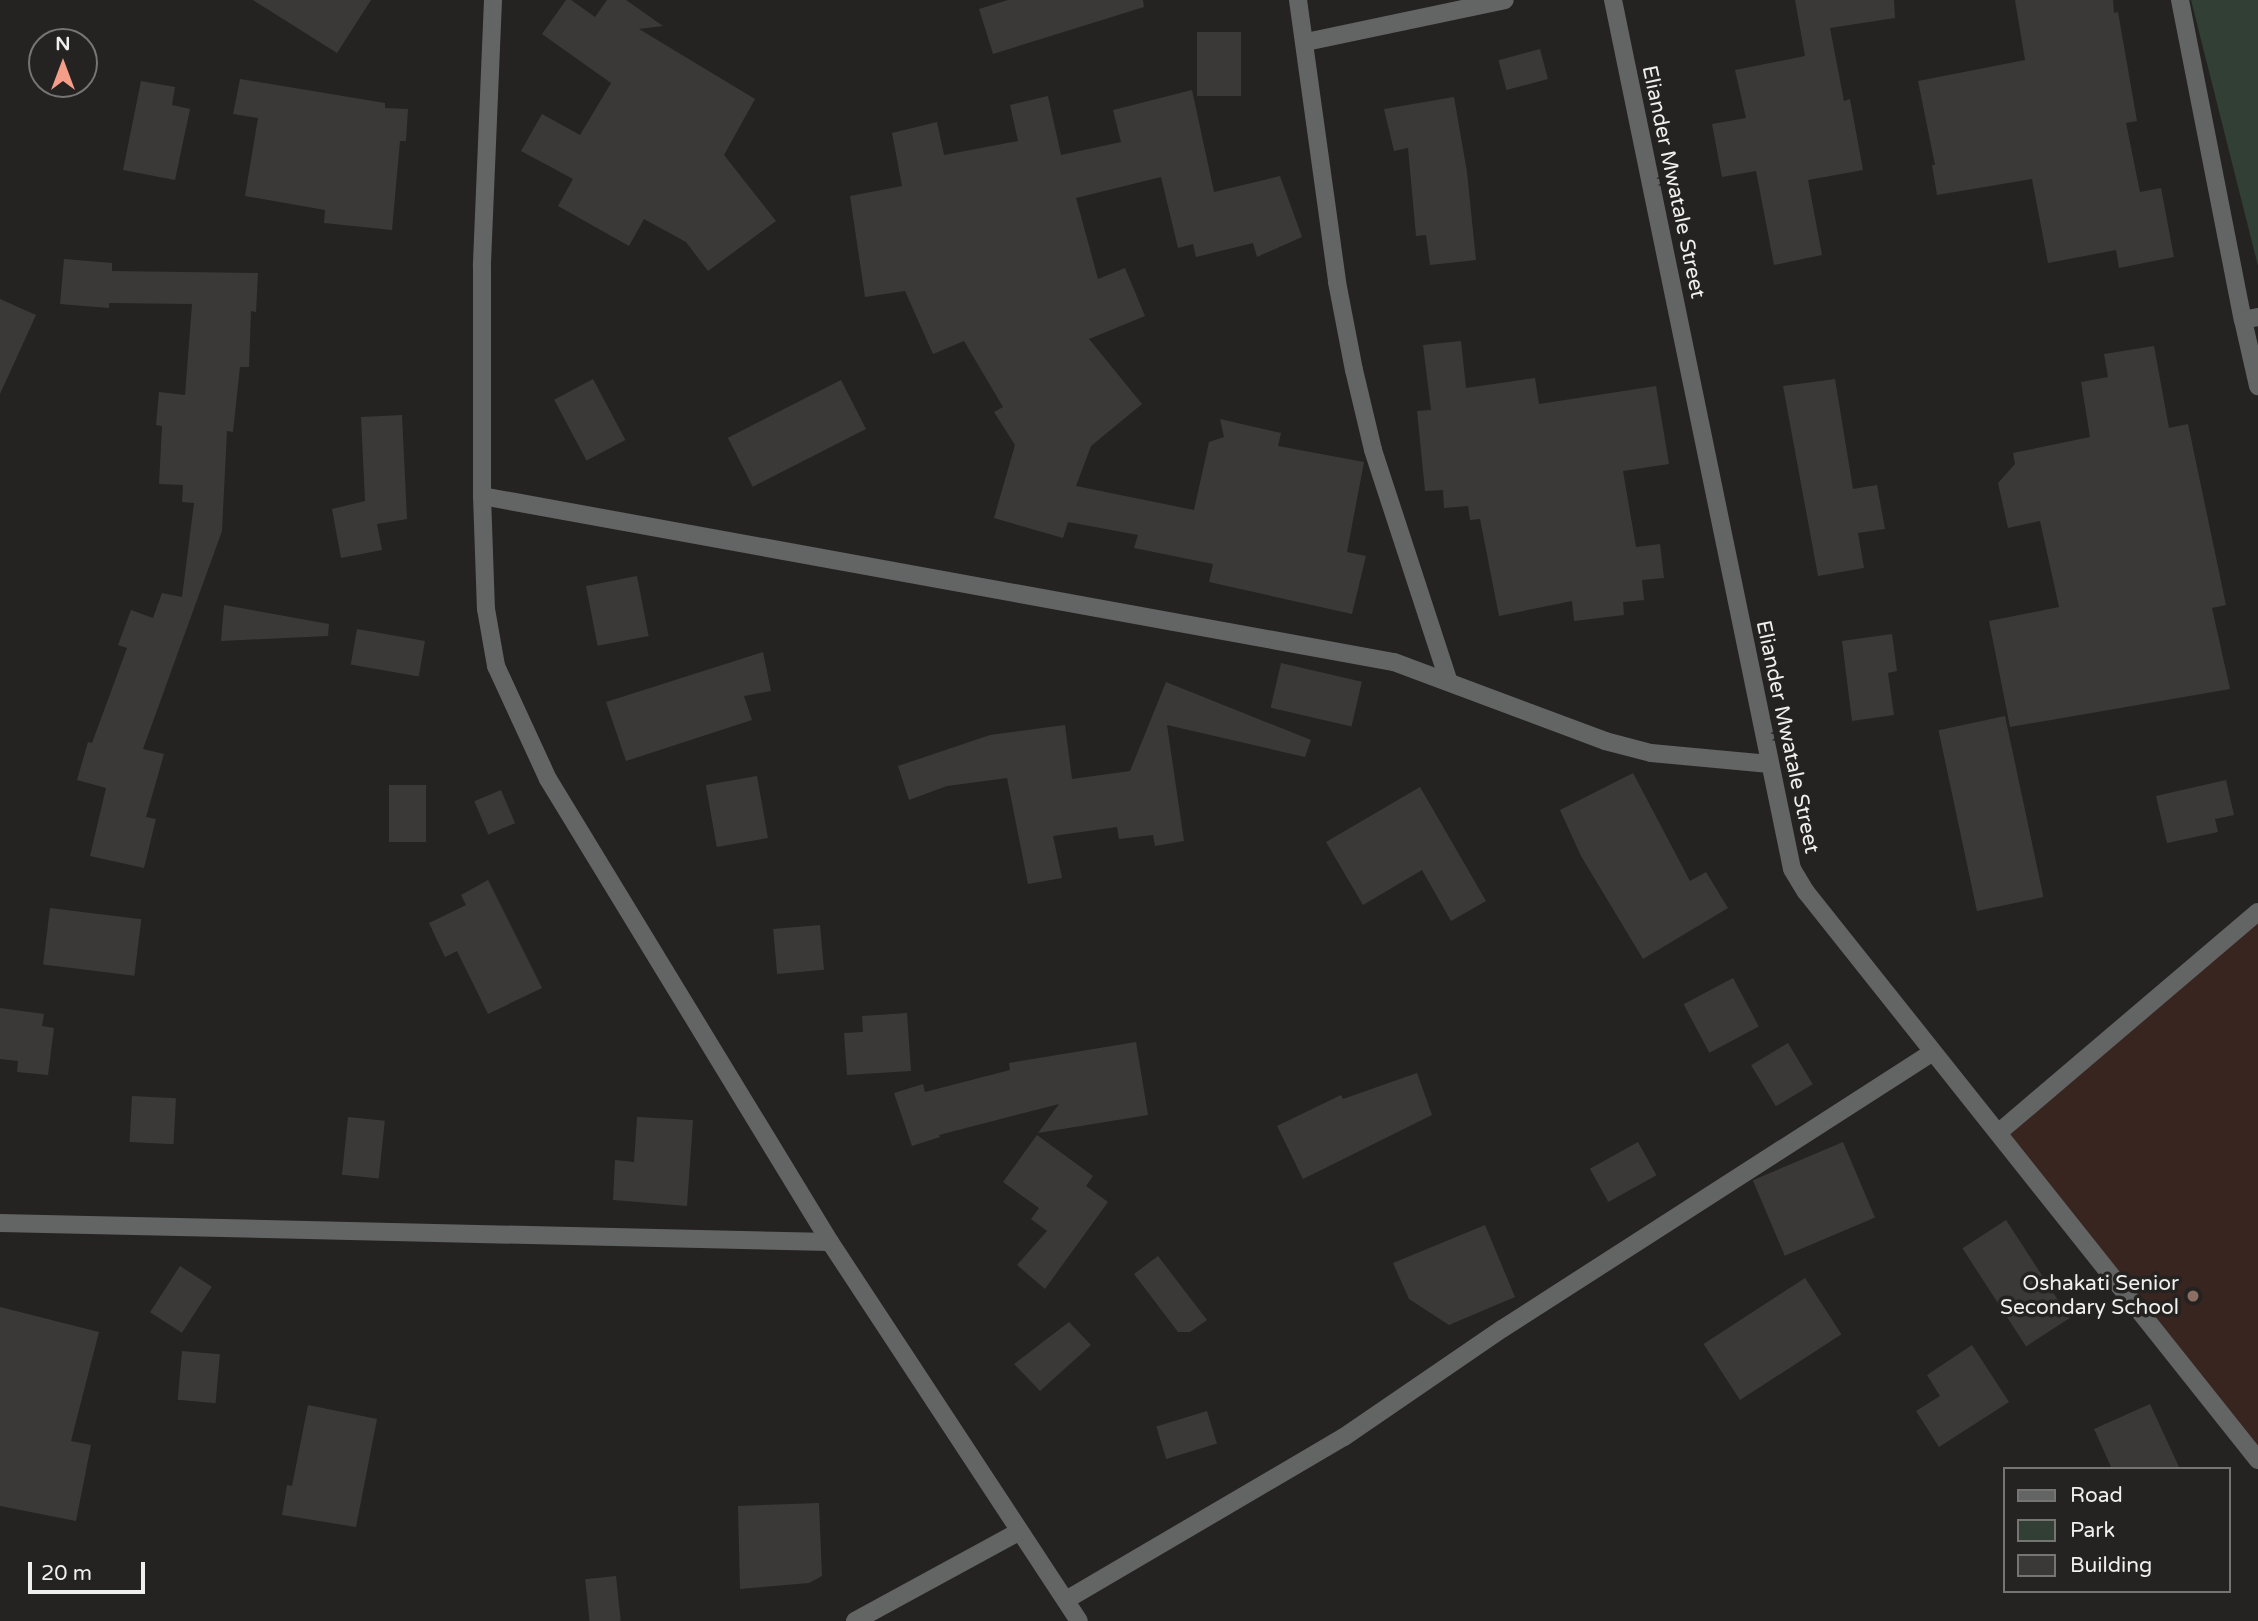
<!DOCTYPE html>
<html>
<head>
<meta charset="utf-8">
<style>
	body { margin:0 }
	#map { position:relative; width:2258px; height:1621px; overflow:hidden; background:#242321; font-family:"Varela Round",sans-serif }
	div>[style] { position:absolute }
	.education>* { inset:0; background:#382520 }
	.green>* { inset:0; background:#313f34 }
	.building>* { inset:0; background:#3b3937; transform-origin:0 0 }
	.street>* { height:18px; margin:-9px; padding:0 9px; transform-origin:9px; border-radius:9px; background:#636464 }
	.dots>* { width:19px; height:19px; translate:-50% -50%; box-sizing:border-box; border:4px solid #242321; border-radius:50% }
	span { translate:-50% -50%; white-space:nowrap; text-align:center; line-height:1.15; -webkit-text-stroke:7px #242321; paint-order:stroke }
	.street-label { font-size:21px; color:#efefed }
	.poi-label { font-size:21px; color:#efefed }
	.right { translate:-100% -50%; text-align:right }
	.legend { position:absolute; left:2003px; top:1467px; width:228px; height:126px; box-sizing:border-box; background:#242321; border:2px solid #757573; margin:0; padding:9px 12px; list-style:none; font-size:21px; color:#efefed }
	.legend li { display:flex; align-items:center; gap:14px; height:35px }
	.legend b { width:35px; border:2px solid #757573 }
	.north { position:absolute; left:28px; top:28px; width:70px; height:70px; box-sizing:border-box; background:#242321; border:2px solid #757573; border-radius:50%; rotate:0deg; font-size:19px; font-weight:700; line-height:28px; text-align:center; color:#efefed }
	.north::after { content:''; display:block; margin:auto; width:24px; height:32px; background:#f49e89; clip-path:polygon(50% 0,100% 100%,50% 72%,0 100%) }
	.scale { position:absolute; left:28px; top:1562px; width:117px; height:32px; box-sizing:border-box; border:4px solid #efefed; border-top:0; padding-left:9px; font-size:21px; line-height:24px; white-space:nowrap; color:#efefed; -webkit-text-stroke:5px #242321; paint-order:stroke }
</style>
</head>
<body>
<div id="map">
	<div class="education">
		<i style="clip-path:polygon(2258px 912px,2258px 1460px,1998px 1133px)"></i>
	</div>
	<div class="green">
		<i style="clip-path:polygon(2191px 0,2258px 0,2258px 266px)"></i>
	</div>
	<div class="building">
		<i style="clip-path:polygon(253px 0,371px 0,337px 53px)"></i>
		<i style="clip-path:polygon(566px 0,571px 0,595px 17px,607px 0,626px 0,663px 26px,639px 29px,755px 99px,724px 155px,776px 221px,708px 271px,686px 242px,644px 219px,629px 246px,558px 206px,573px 179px,521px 151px,542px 114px,580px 135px,611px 83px,542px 34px)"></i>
		<i style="clip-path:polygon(1008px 0,1143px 0,1144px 7px,993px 54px,979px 9px)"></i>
		<i style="clip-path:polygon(1795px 0,1894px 0,1895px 18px,1830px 28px,1844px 101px,1850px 99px,1863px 170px,1808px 180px,1822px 255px,1774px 265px,1756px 171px,1722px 177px,1712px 124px,1746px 118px,1735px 70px,1805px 56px)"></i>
		<i style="clip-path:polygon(2015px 0,2113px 0,2114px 13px,2118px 12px,2137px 121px,2126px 123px,2140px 192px,2161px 188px,2174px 257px,2119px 268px,2116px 250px,2048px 263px,2032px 179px,1937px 195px,1932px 165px,1935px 165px,1918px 81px,2025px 60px)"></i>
		<i style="left:1241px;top:32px;width:64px;height:44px;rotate:90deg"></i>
		<i style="left:1540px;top:49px;width:31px;height:43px;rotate:75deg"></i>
		<i style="clip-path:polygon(240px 79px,385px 103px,385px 108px,408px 109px,406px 141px,400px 141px,392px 230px,324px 223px,325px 210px,245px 196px,258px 118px,233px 114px)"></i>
		<i style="clip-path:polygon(141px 81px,175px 87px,172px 105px,190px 109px,175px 180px,123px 170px)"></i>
		<i style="clip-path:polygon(1192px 90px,1214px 192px,1280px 176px,1302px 237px,1257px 257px,1253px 243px,1196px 257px,1193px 244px,1178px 248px,1161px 177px,1076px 198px,1098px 279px,1125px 268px,1145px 316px,1089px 339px,1142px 404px,1091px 446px,1076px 486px,1194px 510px,1209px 442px,1224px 437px,1220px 419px,1281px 433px,1278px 446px,1364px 462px,1347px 552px,1366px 556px,1352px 614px,1209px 582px,1213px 564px,1134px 548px,1138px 535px,1068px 522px,1063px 538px,994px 518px,1015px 445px,994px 412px,1003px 407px,964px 341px,933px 354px,905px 291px,865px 297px,850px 196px,902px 186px,892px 133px,937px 122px,944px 155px,1018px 141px,1010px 105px,1048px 96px,1061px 155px,1121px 142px,1113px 110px)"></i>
		<i style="clip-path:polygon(1454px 97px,1467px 172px,1476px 260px,1430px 265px,1426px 235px,1416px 236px,1408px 148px,1394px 151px,1384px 109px)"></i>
		<i style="clip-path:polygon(64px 259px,112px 263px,112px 271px,258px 273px,256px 312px,251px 311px,249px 367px,240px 367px,233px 432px,227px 431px,222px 531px,143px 749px,164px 754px,146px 817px,156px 819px,144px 868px,90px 856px,106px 788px,77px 780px,88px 742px,92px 743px,127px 648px,118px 645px,131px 610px,153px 618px,162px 593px,182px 597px,194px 503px,182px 502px,183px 485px,159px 484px,162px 426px,156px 425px,159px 392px,185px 395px,192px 304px,109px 303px,109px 308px,60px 304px)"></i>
		<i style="clip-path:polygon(0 299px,36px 315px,0 394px)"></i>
		<i style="clip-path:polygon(1461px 341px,1466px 388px,1535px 378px,1539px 404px,1656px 386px,1669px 464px,1623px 471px,1636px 547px,1660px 544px,1664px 578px,1642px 580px,1644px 600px,1623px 602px,1624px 615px,1574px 621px,1572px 601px,1499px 616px,1480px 519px,1470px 520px,1468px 506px,1444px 508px,1443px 490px,1425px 491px,1417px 411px,1431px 410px,1423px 345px)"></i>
		<i style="clip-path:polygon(2154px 346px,2169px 428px,2188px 424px,2226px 605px,2212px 608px,2230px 689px,2010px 727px,1989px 621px,2059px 607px,2040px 521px,2008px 528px,1998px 483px,2015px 464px,2013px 453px,2090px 437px,2081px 382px,2108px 377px,2104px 354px)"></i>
		<i style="left:593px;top:379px;width:69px;height:44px;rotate:62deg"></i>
		<i style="clip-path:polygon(1835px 379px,1853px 489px,1877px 485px,1885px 529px,1858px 533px,1864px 568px,1818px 576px,1783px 386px)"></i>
		<i style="left:841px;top:380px;width:55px;height:127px;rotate:63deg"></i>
		<i style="clip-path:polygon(402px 415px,407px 519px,377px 524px,382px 550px,341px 558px,332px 509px,365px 501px,361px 417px)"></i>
		<i style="left:637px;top:576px;width:61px;height:52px;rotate:79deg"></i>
		<i style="clip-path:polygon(224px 605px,329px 624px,328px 636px,221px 641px)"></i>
		<i style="left:357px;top:629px;width:69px;height:36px;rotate:10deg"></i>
		<i style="clip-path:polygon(1892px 634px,1897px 671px,1888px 673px,1894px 715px,1852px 721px,1842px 641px)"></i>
		<i style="clip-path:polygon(763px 652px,771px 691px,744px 696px,752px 720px,626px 761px,606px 702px)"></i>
		<i style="left:1281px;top:663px;width:83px;height:46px;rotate:13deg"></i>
		<i style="clip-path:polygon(1166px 682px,1311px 740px,1305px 757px,1167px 725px,1184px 841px,1155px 846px,1153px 835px,1119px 839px,1117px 827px,1053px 836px,1062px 878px,1028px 884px,1007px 778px,947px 786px,909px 800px,898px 766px,990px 735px,1065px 725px,1072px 779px,1130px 771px)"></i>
		<i style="left:2005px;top:716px;width:185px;height:68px;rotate:78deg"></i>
		<i style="clip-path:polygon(1633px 773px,1690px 881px,1706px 872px,1728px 908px,1643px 959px,1581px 856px,1560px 810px)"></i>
		<i style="left:757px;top:776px;width:63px;height:52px;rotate:80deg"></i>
		<i style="clip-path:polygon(2226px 780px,2234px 815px,2215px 819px,2218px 832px,2167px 843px,2156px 796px)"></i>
		<i style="left:389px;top:785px;width:37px;height:57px"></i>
		<i style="clip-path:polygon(1420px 787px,1486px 901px,1451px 921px,1422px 870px,1363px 905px,1326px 842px)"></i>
		<i style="left:501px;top:790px;width:36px;height:29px;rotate:67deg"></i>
		<i style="clip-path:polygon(488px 880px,542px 988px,488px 1014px,457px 951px,445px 957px,429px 923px,466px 905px,461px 895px)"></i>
		<i style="left:50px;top:908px;width:92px;height:57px;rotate:7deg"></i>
		<i style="left:820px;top:925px;width:45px;height:47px;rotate:85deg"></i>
		<i style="left:1733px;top:978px;width:55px;height:56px;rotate:62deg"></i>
		<i style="clip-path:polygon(0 1008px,44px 1014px,42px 1026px,54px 1028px,48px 1075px,17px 1072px,18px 1061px,0 1059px)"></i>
		<i style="clip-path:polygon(907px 1013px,911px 1071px,847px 1075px,844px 1033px,863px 1032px,862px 1016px)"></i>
		<i style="clip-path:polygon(1136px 1042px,1148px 1115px,1038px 1133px,1059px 1104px,939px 1135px,940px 1137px,912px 1146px,894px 1093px,923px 1084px,925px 1092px,1010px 1070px,1009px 1063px)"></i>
		<i style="left:1788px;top:1043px;width:48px;height:43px;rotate:59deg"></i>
		<i style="clip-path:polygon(1417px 1073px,1432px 1115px,1303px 1179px,1277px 1126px,1341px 1095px,1343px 1099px)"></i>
		<i style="left:132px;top:1096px;width:44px;height:46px;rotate:3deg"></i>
		<i style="left:348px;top:1117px;width:37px;height:58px;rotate:6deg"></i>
		<i style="clip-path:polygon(637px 1117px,693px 1120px,687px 1206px,613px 1200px,615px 1160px,634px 1162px)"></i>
		<i style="clip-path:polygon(1037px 1135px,1093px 1176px,1086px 1186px,1108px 1202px,1045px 1289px,1017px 1265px,1047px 1231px,1031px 1219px,1039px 1208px,1003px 1182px)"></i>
		<i style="left:1638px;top:1142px;width:38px;height:55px;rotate:61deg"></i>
		<i style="left:1843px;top:1142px;width:82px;height:98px;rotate:67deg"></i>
		<i style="left:2006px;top:1220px;width:117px;height:52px;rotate:57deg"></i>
		<i style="clip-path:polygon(1485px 1225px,1515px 1297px,1449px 1325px,1409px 1299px,1393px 1263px)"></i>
		<i style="clip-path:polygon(1158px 1256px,1207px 1320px,1190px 1332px,1178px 1332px,1134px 1274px)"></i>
		<i style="left:180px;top:1266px;width:38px;height:55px;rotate:33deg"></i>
		<i style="left:1805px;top:1278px;width:67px;height:121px;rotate:57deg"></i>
		<i style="clip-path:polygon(0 1307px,99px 1332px,71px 1441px,91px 1445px,76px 1521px,0 1506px)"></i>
		<i style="clip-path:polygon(1069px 1322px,1091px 1345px,1040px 1391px,1014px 1364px)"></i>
		<i style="clip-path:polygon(1972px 1345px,2009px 1402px,1939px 1447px,1916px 1411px,1940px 1396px,1927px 1375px)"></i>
		<i style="left:182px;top:1351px;width:38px;height:49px;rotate:5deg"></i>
		<i style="clip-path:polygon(2150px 1404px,2180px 1469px,2112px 1469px,2094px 1429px)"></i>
		<i style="clip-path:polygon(308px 1405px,377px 1419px,356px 1527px,282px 1515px,287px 1485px,292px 1486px)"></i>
		<i style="left:1207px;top:1411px;width:34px;height:53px;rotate:73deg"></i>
		<i style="clip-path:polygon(819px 1503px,822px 1576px,809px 1583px,740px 1589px,738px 1506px)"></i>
		<i style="left:616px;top:1576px;width:45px;height:31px;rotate:84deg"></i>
	</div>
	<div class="street">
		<i style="left:493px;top:0;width:267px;rotate:92.4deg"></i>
		<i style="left:482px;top:267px;width:229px;rotate:90deg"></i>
		<i style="left:482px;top:496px;width:113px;rotate:88deg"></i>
		<i style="left:486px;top:609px;width:58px;rotate:80deg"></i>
		<i style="left:496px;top:666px;width:124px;rotate:65.3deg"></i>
		<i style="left:548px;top:779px;width:542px;rotate:58.66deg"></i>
		<i style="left:830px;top:1242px;width:453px;rotate:56.7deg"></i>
		<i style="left:1298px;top:0;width:285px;rotate:82.1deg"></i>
		<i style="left:1337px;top:282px;width:90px;rotate:79.1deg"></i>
		<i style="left:1354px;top:370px;width:82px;rotate:76.6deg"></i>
		<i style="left:1373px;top:450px;width:242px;rotate:71.9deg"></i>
		<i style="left:1613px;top:0;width:887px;rotate:78.36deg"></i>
		<i style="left:1792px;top:869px;width:27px;rotate:59deg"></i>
		<i style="left:1806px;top:892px;width:726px;rotate:51.49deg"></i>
		<i style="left:2180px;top:0;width:326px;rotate:78.9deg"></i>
		<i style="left:1306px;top:42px;width:203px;rotate:-11.9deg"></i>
		<i style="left:2258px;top:317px;width:15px;rotate:169deg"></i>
		<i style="left:2243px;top:320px;width:68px;rotate:77.2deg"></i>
		<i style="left:482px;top:496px;width:927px;rotate:10.32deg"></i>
		<i style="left:1394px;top:662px;width:225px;rotate:20.5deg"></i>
		<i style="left:1605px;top:741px;width:48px;rotate:14.6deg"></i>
		<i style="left:1651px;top:753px;width:119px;rotate:5.3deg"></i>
		<i style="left:1998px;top:1133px;width:341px;rotate:-40.4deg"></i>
		<i style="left:0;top:1223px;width:830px;rotate:1.31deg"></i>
		<i style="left:1066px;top:1600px;width:322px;rotate:-30.4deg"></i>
		<i style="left:1344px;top:1437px;width:191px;rotate:-34.4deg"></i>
		<i style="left:1502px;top:1329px;width:512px;rotate:-32.73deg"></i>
		<i style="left:855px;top:1621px;width:186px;rotate:-28.6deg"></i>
	</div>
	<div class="dots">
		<i style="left:2193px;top:1296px;background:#8d6e63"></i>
	</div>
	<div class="street-label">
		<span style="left:1673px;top:182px;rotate:78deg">Eliander Mwatale Street</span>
		<span style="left:1787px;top:737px;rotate:78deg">Eliander Mwatale Street</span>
	</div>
	<div class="poi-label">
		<span class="right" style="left:2179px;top:1296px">Oshakati Senior<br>Secondary School</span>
	</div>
	<ul class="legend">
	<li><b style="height:9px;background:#636464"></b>Road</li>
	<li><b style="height:19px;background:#313f34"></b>Park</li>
	<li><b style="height:19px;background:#3b3937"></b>Building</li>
	</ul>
	<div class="north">N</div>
	<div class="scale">20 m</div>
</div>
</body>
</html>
